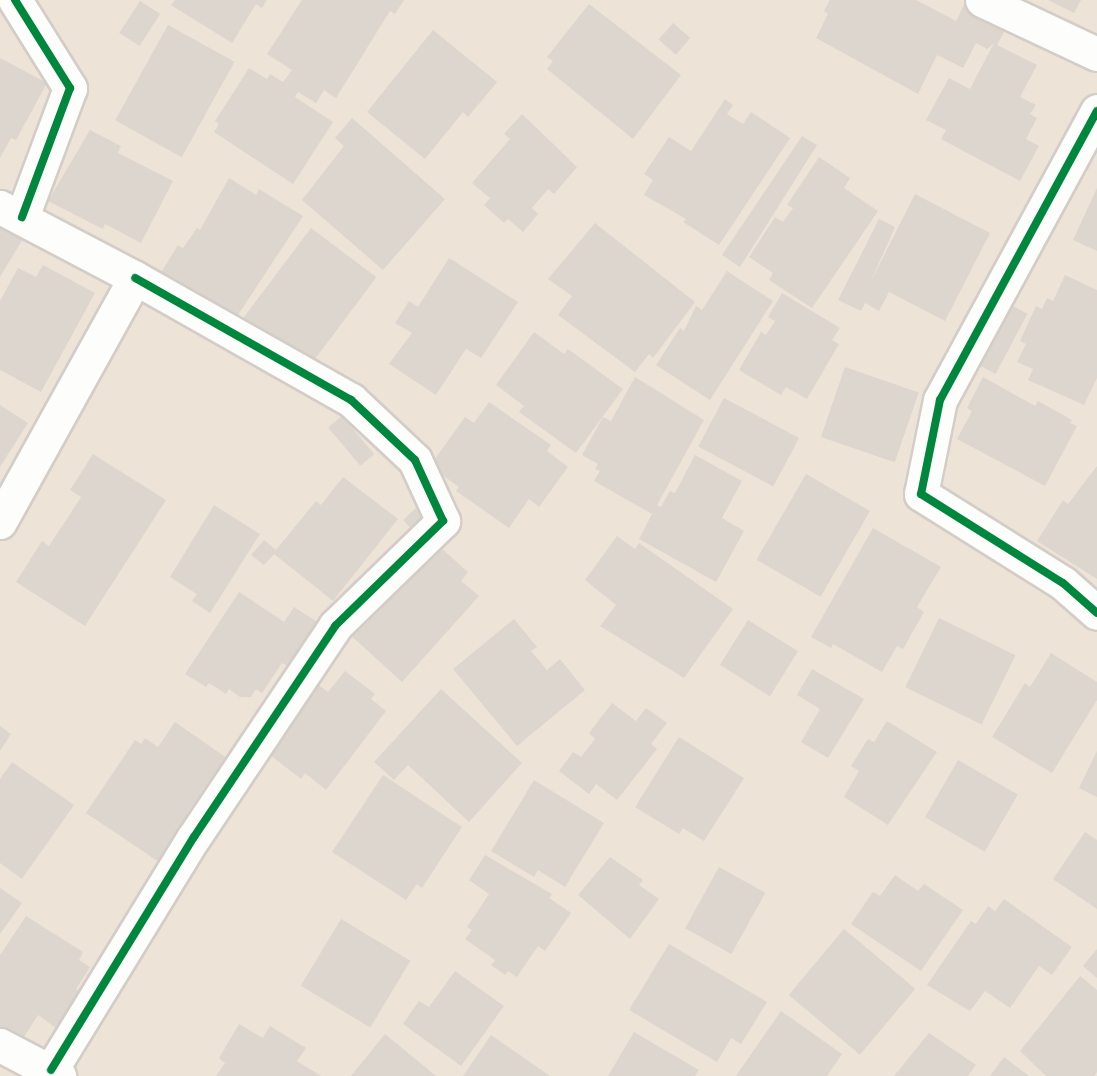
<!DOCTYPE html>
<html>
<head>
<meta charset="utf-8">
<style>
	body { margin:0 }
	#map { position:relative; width:1097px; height:1076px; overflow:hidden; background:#f4f0e9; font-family:"IBM Plex Sans",sans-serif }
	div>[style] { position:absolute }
	.residential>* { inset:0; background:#ede3d7; transform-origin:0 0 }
	.building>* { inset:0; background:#ddd6cf; transform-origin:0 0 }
	.roads { filter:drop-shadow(2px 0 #d3cdc7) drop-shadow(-2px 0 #d3cdc7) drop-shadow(0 2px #d3cdc7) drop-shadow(0 -2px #d3cdc7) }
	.street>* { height:33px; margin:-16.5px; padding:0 16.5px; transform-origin:16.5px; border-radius:16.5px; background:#fdfdfc }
	.cycleway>* { height:8px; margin:-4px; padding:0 4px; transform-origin:4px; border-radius:4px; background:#00873e }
	span { translate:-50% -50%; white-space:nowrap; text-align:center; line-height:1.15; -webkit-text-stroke:4.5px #fdf5e9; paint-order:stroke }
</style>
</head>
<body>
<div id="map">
	<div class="residential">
		<i style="left:0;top:0;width:1097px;height:1076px"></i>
	</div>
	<div class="building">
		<i style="clip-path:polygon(175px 0,267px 0,262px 8px,256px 4px,232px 43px,171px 5px)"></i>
		<i style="clip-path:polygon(302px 0,404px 0,395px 14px,390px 11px,336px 98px,324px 90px,316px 103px,298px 92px,295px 97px,333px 122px,293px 184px,214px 132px,219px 124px,215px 121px,249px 68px,267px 79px,270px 74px,283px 82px,292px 70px,267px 54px)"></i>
		<i style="clip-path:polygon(830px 0,916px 0,956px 21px,965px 3px,1011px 19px,997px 45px,1037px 65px,1020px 97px,1036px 105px,1030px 114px,1037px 118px,1026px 139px,1039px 146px,1020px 181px,941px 139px,946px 130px,926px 120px,949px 78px,970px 89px,994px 43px,987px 49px,976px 43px,963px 68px,937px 55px,918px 94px,816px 38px,828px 14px,824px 11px)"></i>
		<i style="clip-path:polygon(1048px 0,1081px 0,1074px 13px)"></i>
		<i style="left:140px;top:1px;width:24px;height:38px;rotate:33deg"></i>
		<i style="clip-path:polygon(589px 4px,681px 75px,633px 139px,547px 69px,553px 61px,547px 57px)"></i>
		<i style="left:673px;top:23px;width:23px;height:22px;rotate:41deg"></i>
		<i style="left:168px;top:25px;width:76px;height:109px;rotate:29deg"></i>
		<i style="clip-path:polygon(433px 30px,497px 82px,468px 117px,463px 112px,425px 159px,367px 112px)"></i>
		<i style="clip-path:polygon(0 58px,47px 83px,16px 140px,11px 138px,0 158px)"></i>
		<i style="clip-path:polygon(725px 99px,733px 105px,727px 114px,743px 124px,751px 112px,790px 138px,719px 245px,683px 222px,686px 219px,644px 195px,653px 180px,644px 174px,669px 137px,691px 151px)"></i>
		<i style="clip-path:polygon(522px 114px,577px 167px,554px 194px,548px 189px,532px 208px,538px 214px,523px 232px,508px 219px,504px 223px,484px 205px,490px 198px,472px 183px,510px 139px,504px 134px)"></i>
		<i style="clip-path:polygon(352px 118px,445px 199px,383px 270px,302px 200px,344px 146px,335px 138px)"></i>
		<i style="clip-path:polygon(90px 130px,121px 146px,118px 153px,173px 181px,141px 243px,105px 224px,103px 229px,48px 201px)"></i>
		<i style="clip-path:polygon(802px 136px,817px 145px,740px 267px,722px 255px)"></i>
		<i style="clip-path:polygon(819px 157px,850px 178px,844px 188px,878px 211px,812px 308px,769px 280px,773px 273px,749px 257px,775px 217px,783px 222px,793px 208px,787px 205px)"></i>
		<i style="clip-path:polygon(229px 178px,256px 195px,259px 189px,303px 216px,232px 324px,157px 279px,178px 245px,183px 248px,197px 228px,200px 230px)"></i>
		<i style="clip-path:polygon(1097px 188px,1097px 251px,1073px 240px)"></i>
		<i style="clip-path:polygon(915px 194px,990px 233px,945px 321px,889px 292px,879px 311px,865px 303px,861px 311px,838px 300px,879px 219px,895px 227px,870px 283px)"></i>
		<i style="clip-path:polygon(0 223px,24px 237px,0 277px)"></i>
		<i style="clip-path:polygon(595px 223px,695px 302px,653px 358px,649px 354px,635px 372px,558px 315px,572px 296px,548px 279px)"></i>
		<i style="left:311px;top:228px;width:82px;height:116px;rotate:37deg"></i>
		<i style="clip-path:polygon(449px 258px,518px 302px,481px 358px,466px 349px,436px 395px,389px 364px,412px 333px,395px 323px,409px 301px,418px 307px)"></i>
		<i style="clip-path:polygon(43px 265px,95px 293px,41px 392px,0 370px,0 301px,18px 268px,36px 277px)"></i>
		<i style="clip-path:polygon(727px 271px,773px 301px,710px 400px,656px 365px,680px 328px,684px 331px,696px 306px,702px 310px)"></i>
		<i style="clip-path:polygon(1065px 275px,1097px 290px,1097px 378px,1084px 405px,1028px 380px,1033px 369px,1017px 362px,1026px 344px,1020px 341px,1036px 306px,1042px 309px,1047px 298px,1053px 301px)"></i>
		<i style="clip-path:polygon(782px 293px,840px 328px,832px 340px,839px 344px,807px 399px,786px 387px,781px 395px,739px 370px,761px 332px,766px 335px,775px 321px,768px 317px)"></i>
		<i style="left:1009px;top:304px;width:21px;height:68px;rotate:28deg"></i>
		<i style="clip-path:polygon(534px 332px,564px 354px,568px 349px,623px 389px,576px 453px,519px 412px,524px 406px,496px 385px)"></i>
		<i style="left:845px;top:367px;width:78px;height:74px;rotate:19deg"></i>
		<i style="clip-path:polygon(635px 377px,704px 420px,657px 505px,661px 507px,670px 491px,675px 493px,695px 455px,742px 481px,722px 518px,744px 531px,716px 582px,639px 539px,652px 514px,594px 481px,600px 471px,595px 469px,598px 464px,582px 455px,603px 417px,611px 421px)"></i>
		<i style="clip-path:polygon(983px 377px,1035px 406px,1038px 401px,1072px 420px,1070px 423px,1077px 426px,1045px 486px,957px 439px,972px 411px,967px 408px)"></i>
		<i style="left:724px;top:398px;width:85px;height:55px;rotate:28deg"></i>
		<i style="clip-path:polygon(489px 402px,551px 445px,547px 451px,568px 467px,539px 507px,529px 499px,509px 528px,456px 491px,459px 487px,430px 466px,465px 417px,474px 423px)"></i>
		<i style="clip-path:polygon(0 405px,28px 423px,0 467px)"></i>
		<i style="left:342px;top:416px;width:50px;height:18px;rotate:50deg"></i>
		<i style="clip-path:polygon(93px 454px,166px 500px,85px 626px,16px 582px,42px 541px,49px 546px,81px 497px,70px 490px)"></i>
		<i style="clip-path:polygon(1097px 466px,1097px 579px,1037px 541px,1063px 500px,1068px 504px)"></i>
		<i style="left:806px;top:474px;width:74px;height:99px;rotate:30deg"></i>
		<i style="clip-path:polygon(343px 477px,398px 519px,333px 601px,274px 554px,264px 565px,251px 555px,264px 540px,276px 550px,316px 501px,321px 505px)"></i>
		<i style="clip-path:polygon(214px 505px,260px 534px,210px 613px,192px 601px,197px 594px,170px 577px)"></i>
		<i style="left:417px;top:507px;width:21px;height:19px;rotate:47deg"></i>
		<i style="clip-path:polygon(873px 528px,941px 567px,917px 607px,924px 612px,903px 649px,897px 646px,882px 672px,833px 644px,831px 648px,811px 637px)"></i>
		<i style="clip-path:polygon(617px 536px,635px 549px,639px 543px,733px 609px,684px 678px,600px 626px,616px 605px,585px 580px)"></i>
		<i style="clip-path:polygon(431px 539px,468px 572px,461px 581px,479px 596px,402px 682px,347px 632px)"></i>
		<i style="clip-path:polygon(239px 592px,284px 622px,294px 607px,322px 625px,290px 667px,282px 663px,262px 693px,256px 689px,251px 697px,240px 697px,229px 689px,226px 694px,209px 683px,206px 687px,185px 674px)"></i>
		<i style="left:939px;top:618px;width:85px;height:77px;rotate:26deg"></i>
		<i style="clip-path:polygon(514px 619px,537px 647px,531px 651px,547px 670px,560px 659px,585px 690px,517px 746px,453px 669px)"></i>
		<i style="left:748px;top:620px;width:59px;height:53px;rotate:32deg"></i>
		<i style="clip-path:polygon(1051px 653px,1097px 682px,1097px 700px,1052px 773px,992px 737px,1025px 683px,1030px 687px)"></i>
		<i style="clip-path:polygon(812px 669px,864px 699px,828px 758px,801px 742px,820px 709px,797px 695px)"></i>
		<i style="clip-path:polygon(345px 671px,375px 694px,371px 699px,386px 711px,326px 790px,305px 773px,301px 779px,265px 751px,317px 684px,328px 692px)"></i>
		<i style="clip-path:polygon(441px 689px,522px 763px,469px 822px,408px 765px,394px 780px,374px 762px)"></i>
		<i style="clip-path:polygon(612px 703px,636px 721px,646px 708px,667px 723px,651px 744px,657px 749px,617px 800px,596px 784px,589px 794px,559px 771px,573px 752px,581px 757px,595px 739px,589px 733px)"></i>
		<i style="clip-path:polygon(887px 721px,937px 752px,888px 825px,844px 797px,859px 771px,851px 766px,868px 739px,874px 742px)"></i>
		<i style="clip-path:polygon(175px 722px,231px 761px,199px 810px,193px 806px,186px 816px,191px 820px,162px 864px,86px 813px,135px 740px,141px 744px,145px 738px,158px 747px)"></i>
		<i style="clip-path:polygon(0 726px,11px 734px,0 751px)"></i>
		<i style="clip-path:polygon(679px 737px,744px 778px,704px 841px,683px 828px,679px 834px,635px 807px)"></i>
		<i style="clip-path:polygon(1097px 751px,1097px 797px,1079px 788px)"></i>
		<i style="left:958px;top:760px;width:69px;height:66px;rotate:30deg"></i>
		<i style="clip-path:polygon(12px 762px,74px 805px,22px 879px,0 863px,0 779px)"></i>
		<i style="clip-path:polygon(383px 775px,462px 827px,422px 888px,417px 884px,406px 900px,332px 852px)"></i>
		<i style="clip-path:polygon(534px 780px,604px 823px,565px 887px,538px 870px,534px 877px,491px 851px)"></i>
		<i style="clip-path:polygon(1085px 832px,1097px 840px,1097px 909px,1053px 879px)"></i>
		<i style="clip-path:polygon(485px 855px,552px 894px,549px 898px,571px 913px,545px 951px,538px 946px,517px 977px,508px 971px,505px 975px,491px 965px,495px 960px,465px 939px,472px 930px,467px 927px,489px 894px,469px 880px)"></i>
		<i style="clip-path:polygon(610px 857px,643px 880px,639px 885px,659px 899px,630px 939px,578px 895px)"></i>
		<i style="left:719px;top:867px;width:53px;height:70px;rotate:29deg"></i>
		<i style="clip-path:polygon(895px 875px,918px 891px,924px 884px,963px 910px,921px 971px,851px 924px,873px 892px,880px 896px)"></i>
		<i style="clip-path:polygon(0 888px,22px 903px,0 934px)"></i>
		<i style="clip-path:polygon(1004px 899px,1072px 947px,1052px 975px,1039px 966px,1010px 1008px,985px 991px,970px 1011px,927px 985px,971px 921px,976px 924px,988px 906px,995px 911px)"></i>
		<i style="clip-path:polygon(26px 916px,83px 952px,79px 960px,90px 967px,76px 989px,80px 991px,56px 1028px,38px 1015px,19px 1045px,0 1032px,0 955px)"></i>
		<i style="left:341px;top:919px;width:81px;height:78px;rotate:31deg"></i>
		<i style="left:844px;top:929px;width:93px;height:86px;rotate:40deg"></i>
		<i style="clip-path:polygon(669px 944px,767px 1002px,741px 1044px,731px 1038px,717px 1062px,629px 1010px)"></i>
		<i style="clip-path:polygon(1097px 949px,1097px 978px,1083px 966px)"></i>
		<i style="clip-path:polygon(455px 971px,504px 1006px,461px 1066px,403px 1024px,419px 1001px,429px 1007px)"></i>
		<i style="clip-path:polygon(1080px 976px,1097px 990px,1097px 1072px,1094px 1076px,1046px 1076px,1020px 1051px)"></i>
		<i style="clip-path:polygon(781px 1011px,842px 1054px,827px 1076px,736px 1076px)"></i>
		<i style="clip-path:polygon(239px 1024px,263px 1038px,270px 1026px,306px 1048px,297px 1061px,321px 1076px,216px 1076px,225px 1063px,219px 1058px)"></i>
		<i style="clip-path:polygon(634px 1032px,699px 1070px,695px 1076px,608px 1076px)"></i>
		<i style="clip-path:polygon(929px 1033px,976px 1065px,968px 1076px,894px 1076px)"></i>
		<i style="clip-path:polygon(385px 1034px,436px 1076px,351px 1076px)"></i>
		<i style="clip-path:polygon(491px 1035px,550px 1076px,463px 1076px)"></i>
		<i style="clip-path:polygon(1004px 1057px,1029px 1076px,990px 1076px)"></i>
	</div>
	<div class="roads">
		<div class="street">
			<i style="left:15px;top:0;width:104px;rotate:58deg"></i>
			<i style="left:70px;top:88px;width:138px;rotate:110.4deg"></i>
			<i style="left:982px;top:0;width:127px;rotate:25.2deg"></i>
			<i style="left:1097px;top:111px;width:329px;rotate:118.5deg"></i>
			<i style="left:940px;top:400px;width:96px;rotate:101.4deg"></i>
			<i style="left:921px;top:494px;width:168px;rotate:32.1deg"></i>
			<i style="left:1063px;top:583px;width:45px;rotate:41.4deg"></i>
			<i style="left:0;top:207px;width:153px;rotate:27.7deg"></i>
			<i style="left:135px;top:278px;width:279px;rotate:119deg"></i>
			<i style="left:0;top:1045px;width:67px;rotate:27.7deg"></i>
			<i style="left:51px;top:1070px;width:273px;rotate:-58.5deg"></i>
			<i style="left:194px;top:837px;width:254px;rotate:-56.2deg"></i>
			<i style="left:335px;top:626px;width:151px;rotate:-44.2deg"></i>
			<i style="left:443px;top:521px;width:67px;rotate:-114.7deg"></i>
			<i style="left:415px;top:460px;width:88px;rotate:-136.8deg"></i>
			<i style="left:351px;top:400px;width:248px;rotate:-150.5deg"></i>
		</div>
	</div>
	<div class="cycleway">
		<i style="left:15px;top:0;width:104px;rotate:58deg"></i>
		<i style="left:70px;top:88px;width:138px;rotate:110.4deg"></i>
		<i style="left:1097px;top:111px;width:329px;rotate:118.5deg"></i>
		<i style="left:940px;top:400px;width:96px;rotate:101.4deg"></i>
		<i style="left:921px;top:494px;width:168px;rotate:32.1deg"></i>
		<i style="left:1063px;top:583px;width:45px;rotate:41.4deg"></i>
		<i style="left:51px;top:1070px;width:273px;rotate:-58.5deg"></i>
		<i style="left:194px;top:837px;width:254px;rotate:-56.2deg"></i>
		<i style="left:335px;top:626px;width:151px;rotate:-44.2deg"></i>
		<i style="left:443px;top:521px;width:67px;rotate:-114.7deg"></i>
		<i style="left:415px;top:460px;width:88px;rotate:-136.8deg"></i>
		<i style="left:351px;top:400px;width:248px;rotate:-150.5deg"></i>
	</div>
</div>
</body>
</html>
